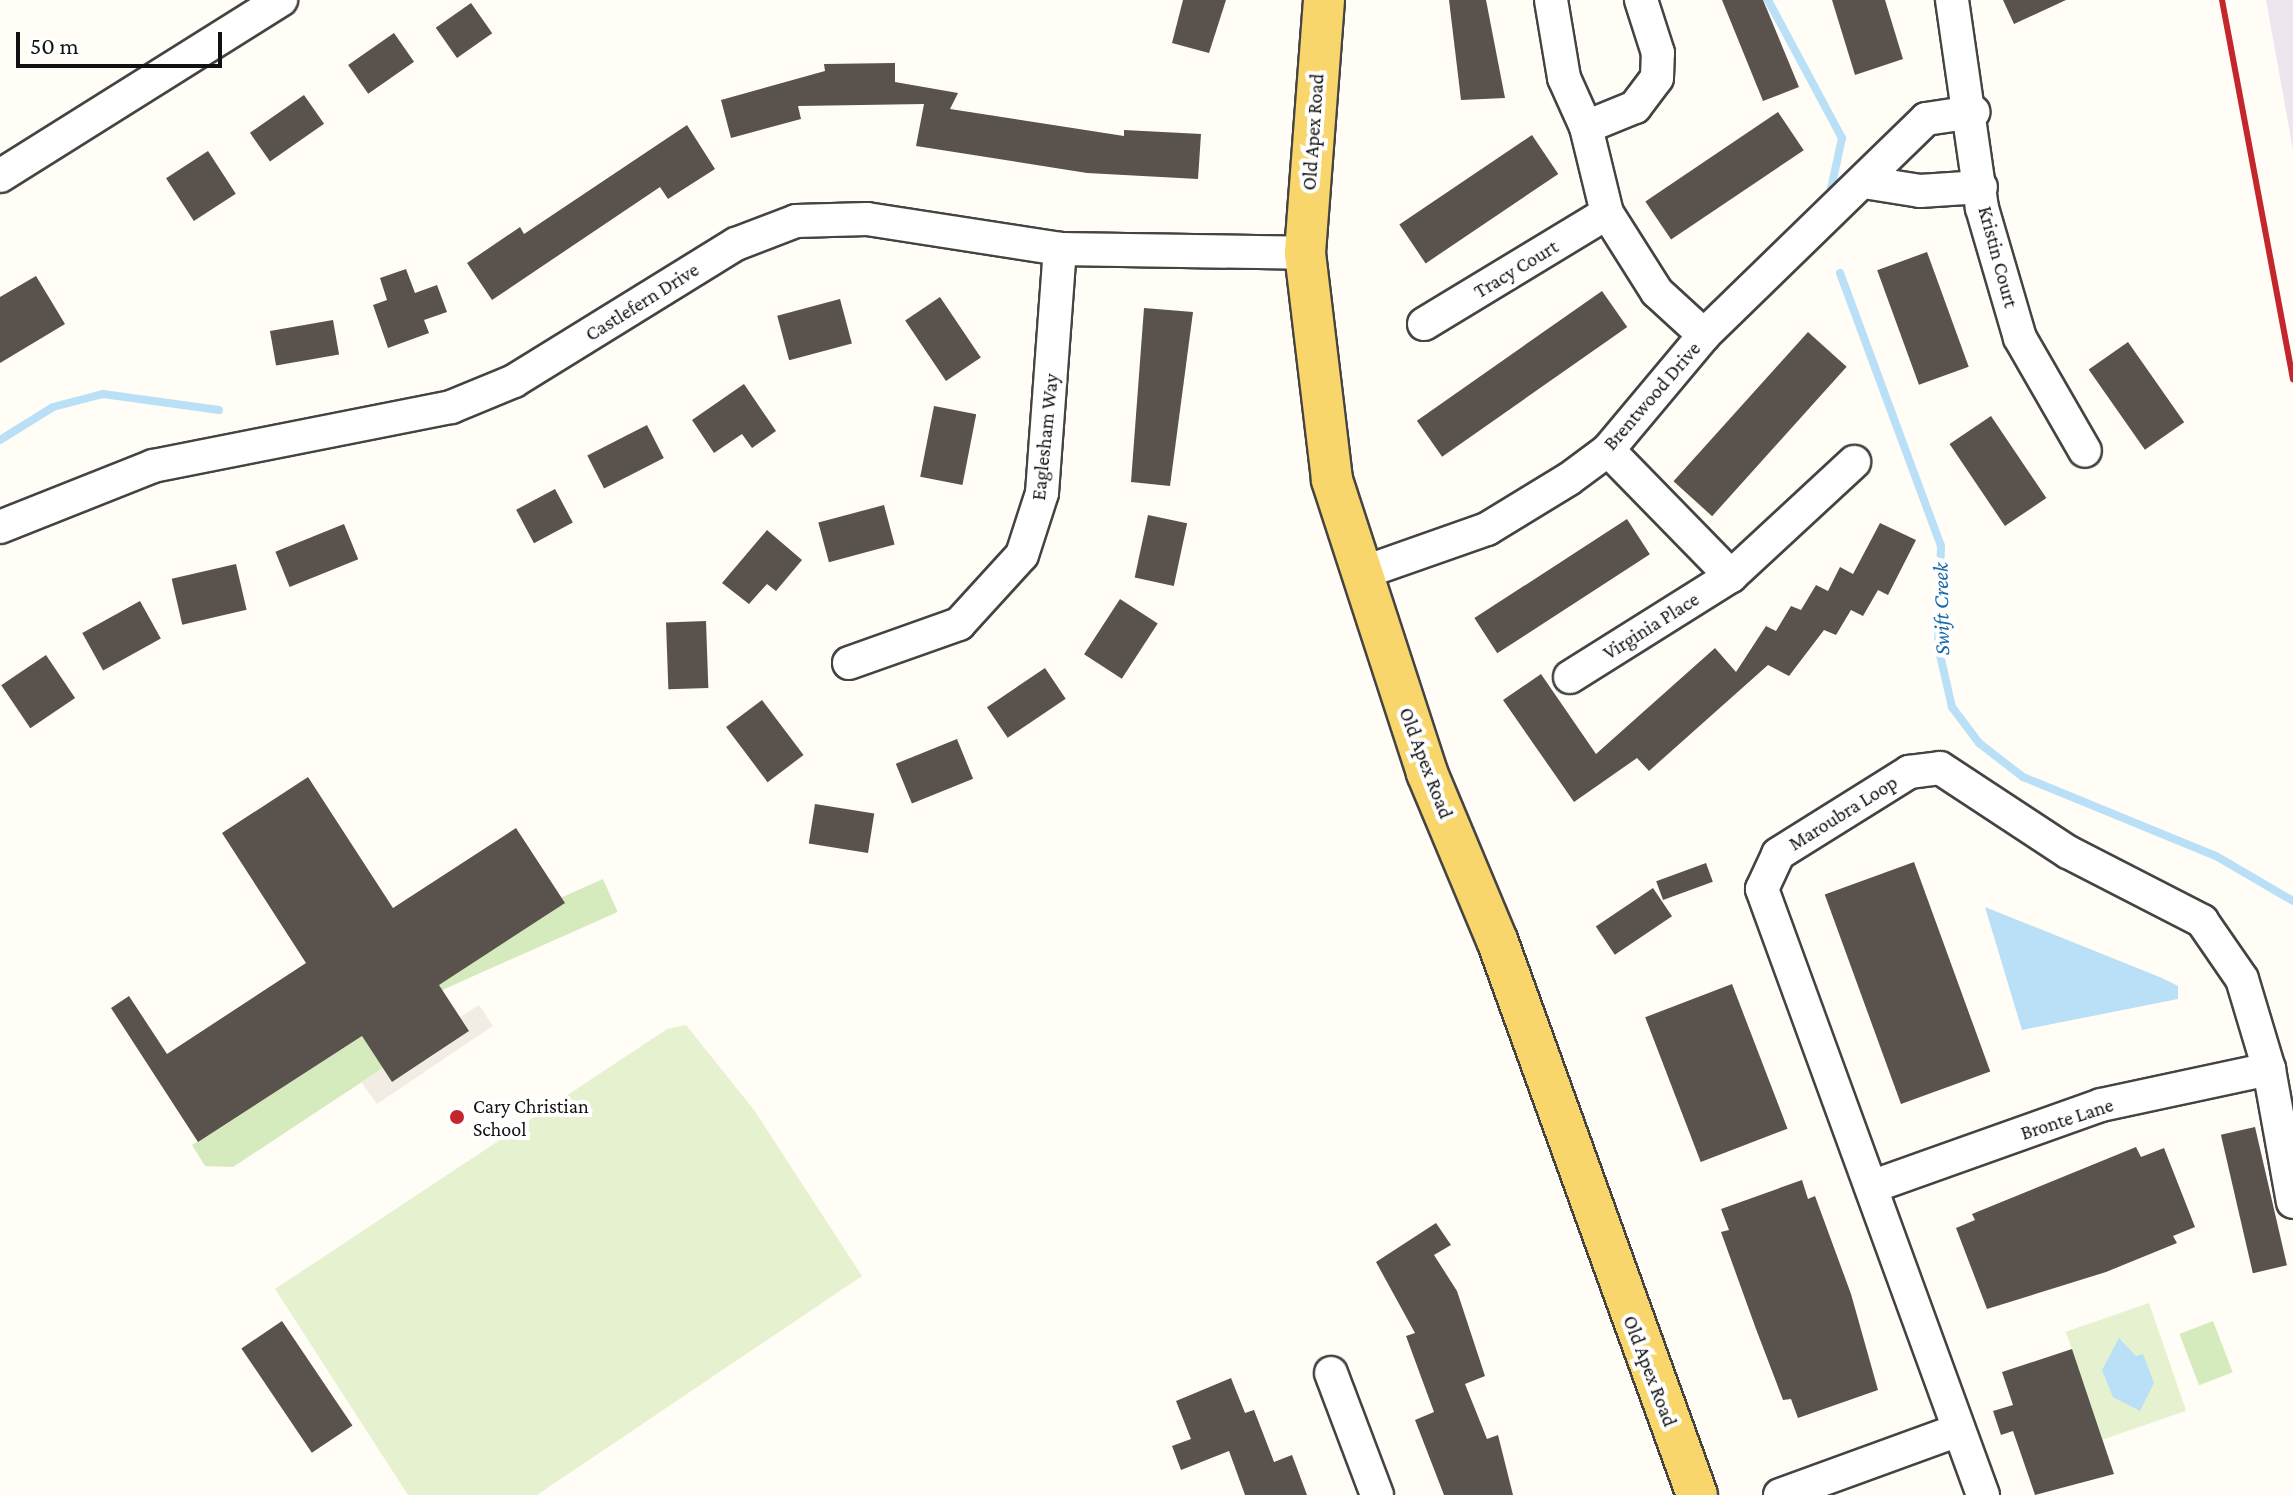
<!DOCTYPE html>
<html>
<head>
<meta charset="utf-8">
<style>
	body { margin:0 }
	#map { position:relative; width:2293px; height:1495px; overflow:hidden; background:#fffdf5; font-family:"Crimson Pro",serif }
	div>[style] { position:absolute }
	.industrial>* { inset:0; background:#eee6ef }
	.green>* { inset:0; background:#d5ebbd; transform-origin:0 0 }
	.pitch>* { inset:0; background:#e6f2cf; transform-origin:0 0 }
	.plaza>* { inset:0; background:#f1ede2 }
	.water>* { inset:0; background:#b9e0f7 }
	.stream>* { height:8px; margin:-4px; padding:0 4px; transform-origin:4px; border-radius:4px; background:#b9e0f7 }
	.building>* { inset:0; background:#5a524d; transform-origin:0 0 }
	.roads { filter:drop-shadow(2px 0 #444) drop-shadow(-2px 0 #444) drop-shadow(0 2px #444) drop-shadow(0 -2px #444) }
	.minor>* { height:32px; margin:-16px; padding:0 16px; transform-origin:16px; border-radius:16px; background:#fff }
	.major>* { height:40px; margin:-20px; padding:0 20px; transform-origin:20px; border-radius:20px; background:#f9d66b }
	.rail>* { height:6px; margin:-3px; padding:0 3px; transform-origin:3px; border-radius:3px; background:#c4262e }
	.dots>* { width:22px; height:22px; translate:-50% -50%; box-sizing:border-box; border:4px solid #fff; border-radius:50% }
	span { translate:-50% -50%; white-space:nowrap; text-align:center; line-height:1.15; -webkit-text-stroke:8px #fff; paint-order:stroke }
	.street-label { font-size:20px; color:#111 }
	.poi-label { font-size:20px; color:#111 }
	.left { translate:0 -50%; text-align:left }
	.water-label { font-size:22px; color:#1768a6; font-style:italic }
	.scale { position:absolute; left:16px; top:32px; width:206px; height:36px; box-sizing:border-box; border:4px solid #111; border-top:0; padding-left:10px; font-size:24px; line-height:28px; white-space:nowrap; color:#111; -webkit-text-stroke:6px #fff; paint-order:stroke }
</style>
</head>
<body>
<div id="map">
	<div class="industrial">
		<i style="clip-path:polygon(2266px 0,2293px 0,2293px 150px)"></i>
	</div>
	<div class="green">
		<i style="left:603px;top:879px;width:36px;height:195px;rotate:66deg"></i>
		<i style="clip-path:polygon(362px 1036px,383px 1068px,233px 1167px,205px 1166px,192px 1145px)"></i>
		<i style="left:2213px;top:1321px;width:55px;height:36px;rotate:69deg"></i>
	</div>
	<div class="pitch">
		<i style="clip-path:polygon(686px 1025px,754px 1110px,862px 1276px,537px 1495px,408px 1495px,275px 1289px,667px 1029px)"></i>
		<i style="left:2149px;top:1303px;width:114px;height:88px;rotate:71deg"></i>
	</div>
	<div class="plaza">
		<i style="clip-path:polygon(479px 1005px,493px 1026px,377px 1104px,361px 1082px,383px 1068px,392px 1082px,428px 1059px,469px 1031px,460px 1017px)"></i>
	</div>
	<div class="water">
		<i style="clip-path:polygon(1985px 907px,2162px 978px,2178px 986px,2178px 999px,2022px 1030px)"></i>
		<i style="clip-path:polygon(2119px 1338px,2136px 1356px,2143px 1354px,2154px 1383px,2140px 1411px,2113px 1397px,2102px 1370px)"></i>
	</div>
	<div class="stream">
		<i style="left:1768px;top:0;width:157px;rotate:61.8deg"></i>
		<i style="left:1842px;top:138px;width:52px;rotate:102.2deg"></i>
		<i style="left:1840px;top:273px;width:291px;rotate:69.7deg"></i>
		<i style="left:1941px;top:546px;width:100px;rotate:91.7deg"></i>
		<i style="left:1938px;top:646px;width:63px;rotate:77.1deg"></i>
		<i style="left:1952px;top:707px;width:45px;rotate:53.1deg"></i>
		<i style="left:1979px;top:743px;width:56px;rotate:37.7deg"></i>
		<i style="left:2023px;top:777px;width:209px;rotate:22.3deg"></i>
		<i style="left:2216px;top:856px;width:89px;rotate:30.3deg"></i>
		<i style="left:0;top:440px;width:62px;rotate:-31.9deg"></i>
		<i style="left:53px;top:407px;width:52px;rotate:-14.6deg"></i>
		<i style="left:103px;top:394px;width:117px;rotate:7.9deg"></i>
	</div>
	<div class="building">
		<i style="clip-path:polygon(1183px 0,1226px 0,1209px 53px,1172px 43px)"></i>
		<i style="clip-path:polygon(1449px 0,1486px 0,1505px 98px,1461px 100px)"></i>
		<i style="clip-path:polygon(1722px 0,1763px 0,1799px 87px,1763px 101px)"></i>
		<i style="clip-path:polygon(1832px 0,1885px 0,1903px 59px,1855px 75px)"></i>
		<i style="clip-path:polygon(2003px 0,2066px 0,2014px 24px)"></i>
		<i style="left:471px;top:3px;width:37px;height:43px;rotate:55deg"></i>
		<i style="left:394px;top:33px;width:35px;height:56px;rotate:55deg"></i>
		<i style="clip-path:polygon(895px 63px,895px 82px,958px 93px,950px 109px,1124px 136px,1124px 130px,1201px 134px,1198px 179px,1087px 173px,916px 146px,924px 104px,798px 106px,801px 119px,731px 138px,721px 100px,825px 71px,824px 64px)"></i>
		<i style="left:304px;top:95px;width:35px;height:66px;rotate:55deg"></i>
		<i style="left:1778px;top:112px;width:46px;height:160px;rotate:56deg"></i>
		<i style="clip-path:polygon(687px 125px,715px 169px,668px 199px,660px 187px,492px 300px,467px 263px,520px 227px,524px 234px)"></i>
		<i style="left:1532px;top:135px;width:47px;height:160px;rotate:56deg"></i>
		<i style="left:208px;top:151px;width:51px;height:50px;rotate:57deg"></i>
		<i style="left:1927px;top:252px;width:122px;height:53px;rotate:70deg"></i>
		<i style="clip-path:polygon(406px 269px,415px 293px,437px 285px,447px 312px,424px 320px,429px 333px,388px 348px,373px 305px,387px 300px,380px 278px)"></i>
		<i style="clip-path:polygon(36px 276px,65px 324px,0 363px,0 297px)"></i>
		<i style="left:1602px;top:291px;width:44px;height:226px;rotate:55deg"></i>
		<i style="left:940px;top:297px;width:73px;height:42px;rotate:56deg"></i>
		<i style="left:840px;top:299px;width:46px;height:65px;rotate:75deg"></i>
		<i style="clip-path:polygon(1144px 308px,1193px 312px,1170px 486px,1131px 482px)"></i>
		<i style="left:333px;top:320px;width:35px;height:64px;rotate:80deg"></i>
		<i style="left:1808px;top:332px;width:52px;height:201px;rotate:42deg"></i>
		<i style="left:2128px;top:342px;width:98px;height:48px;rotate:55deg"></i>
		<i style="clip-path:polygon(744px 384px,776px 431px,752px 448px,742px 434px,714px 453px,692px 420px)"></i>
		<i style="left:934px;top:406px;width:43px;height:72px;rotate:11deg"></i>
		<i style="left:1991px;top:416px;width:99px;height:50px;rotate:56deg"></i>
		<i style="left:647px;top:425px;width:37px;height:67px;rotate:63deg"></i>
		<i style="left:555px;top:489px;width:38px;height:44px;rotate:62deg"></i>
		<i style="left:884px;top:505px;width:41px;height:68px;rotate:75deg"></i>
		<i style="left:1148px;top:515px;width:40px;height:64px;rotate:12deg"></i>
		<i style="left:1627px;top:519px;width:42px;height:182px;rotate:57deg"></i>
		<i style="clip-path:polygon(1880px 523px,1916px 540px,1888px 595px,1878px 590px,1863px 616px,1851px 610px,1836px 635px,1824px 630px,1789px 676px,1768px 665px,1649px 771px,1637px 758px,1574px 802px,1503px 700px,1541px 674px,1596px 754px,1715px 648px,1736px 672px,1766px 626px,1776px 631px,1791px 606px,1801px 610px,1816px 585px,1828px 591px,1840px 567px,1853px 574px)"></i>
		<i style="left:344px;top:524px;width:38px;height:74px;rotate:68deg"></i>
		<i style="clip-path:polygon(767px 530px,802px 560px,776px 591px,767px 584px,749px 604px,722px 583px)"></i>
		<i style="left:236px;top:564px;width:47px;height:66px;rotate:77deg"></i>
		<i style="left:1120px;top:599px;width:45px;height:66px;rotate:33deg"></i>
		<i style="left:140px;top:601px;width:43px;height:66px;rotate:61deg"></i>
		<i style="left:706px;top:621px;width:67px;height:40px;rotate:88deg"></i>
		<i style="left:46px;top:655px;width:52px;height:54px;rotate:56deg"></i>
		<i style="left:1045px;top:668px;width:37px;height:70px;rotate:56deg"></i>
		<i style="left:762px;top:700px;width:69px;height:45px;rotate:53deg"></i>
		<i style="left:957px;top:739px;width:43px;height:66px;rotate:68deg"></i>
		<i style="clip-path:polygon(308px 777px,393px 908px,516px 828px,565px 903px,439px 985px,469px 1031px,392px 1082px,362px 1036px,198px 1142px,111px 1008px,129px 996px,167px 1054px,306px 963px,222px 833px)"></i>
		<i style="left:815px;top:804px;width:60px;height:40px;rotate:9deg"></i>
		<i style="left:1914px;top:862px;width:223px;height:95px;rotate:70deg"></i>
		<i style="left:1706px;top:863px;width:20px;height:53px;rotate:70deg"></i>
		<i style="left:1653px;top:888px;width:34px;height:69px;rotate:56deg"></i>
		<i style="left:1732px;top:984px;width:155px;height:93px;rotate:69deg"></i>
		<i style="left:2255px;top:1127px;width:142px;height:35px;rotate:77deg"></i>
		<i style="clip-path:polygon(2136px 1147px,2141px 1157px,2164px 1148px,2195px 1227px,2173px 1236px,2177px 1243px,2106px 1272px,1987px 1309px,1956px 1228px,1975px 1220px,1972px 1214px)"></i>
		<i style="clip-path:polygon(1802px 1180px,1808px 1199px,1815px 1196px,1851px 1294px,1878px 1390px,1798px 1418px,1791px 1399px,1783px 1400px,1756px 1329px,1721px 1232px,1729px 1230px,1721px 1209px)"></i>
		<i style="clip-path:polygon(1436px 1223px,1451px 1245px,1434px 1255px,1457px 1291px,1485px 1376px,1465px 1384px,1487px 1439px,1498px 1435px,1513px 1495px,1444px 1495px,1415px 1420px,1434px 1412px,1406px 1336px,1415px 1333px,1376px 1262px)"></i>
		<i style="left:282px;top:1321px;width:126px;height:49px;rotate:56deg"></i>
		<i style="clip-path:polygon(2072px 1349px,2114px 1474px,2035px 1495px,2013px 1431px,2001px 1435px,1993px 1411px,2013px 1405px,2002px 1372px)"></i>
		<i style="clip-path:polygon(1231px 1378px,1245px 1413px,1254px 1410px,1274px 1462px,1292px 1455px,1307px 1495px,1245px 1495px,1229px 1451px,1181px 1470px,1172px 1446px,1191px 1439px,1176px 1401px)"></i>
	</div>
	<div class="roads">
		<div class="minor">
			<i style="left:1551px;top:0;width:79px;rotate:80.5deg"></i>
			<i style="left:1564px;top:78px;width:54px;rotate:65.8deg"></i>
			<i style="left:1586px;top:127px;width:89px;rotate:76.3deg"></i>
			<i style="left:1607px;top:213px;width:93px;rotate:57.7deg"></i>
			<i style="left:1657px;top:292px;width:64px;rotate:42.5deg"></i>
			<i style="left:1952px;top:0;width:210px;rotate:81.8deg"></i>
			<i style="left:1982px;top:208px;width:135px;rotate:73.7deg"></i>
			<i style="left:2020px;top:338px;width:130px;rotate:60.1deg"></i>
			<i style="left:1586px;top:127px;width:53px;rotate:-22.2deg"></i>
			<i style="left:1635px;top:107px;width:36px;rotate:-53deg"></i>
			<i style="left:1657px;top:78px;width:25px;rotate:-88deg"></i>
			<i style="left:1658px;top:53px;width:56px;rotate:-107.8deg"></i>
			<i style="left:0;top:176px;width:332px;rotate:-32.1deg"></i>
			<i style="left:1864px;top:182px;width:57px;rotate:9.1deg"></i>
			<i style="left:1920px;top:191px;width:61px;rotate:-3.8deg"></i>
			<i style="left:1424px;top:324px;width:214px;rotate:-31.2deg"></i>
			<i style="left:1608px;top:450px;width:176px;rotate:45.7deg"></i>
			<i style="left:0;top:527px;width:165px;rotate:-21.7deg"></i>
			<i style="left:153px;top:466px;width:304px;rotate:-11.2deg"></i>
			<i style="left:451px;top:407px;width:68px;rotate:-22.4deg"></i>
			<i style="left:514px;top:381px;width:261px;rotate:-31.7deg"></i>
			<i style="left:736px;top:244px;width:64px;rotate:-21deg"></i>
			<i style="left:796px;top:221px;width:71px;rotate:-1.6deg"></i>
			<i style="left:867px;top:219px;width:195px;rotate:8.8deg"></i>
			<i style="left:1060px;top:249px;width:245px;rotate:0.9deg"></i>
			<i style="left:1359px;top:574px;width:136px;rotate:-19.4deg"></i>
			<i style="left:1487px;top:529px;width:96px;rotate:-31.4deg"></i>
			<i style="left:1569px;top:479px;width:49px;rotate:-36.6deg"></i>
			<i style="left:1608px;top:450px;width:150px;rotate:-50.1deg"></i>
			<i style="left:1704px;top:335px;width:310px;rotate:-44.2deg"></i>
			<i style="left:1926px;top:119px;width:48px;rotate:-8.5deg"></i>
			<i style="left:849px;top:663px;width:117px;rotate:-19.5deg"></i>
			<i style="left:959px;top:624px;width:93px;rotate:-47.6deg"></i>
			<i style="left:1022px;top:555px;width:65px;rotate:-72.1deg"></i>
			<i style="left:1042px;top:493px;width:245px;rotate:-85.8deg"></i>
			<i style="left:1570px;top:677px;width:190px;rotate:-32.1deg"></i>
			<i style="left:1731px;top:576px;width:168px;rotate:-42.8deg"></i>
			<i style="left:1871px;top:1187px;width:244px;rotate:-19.6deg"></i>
			<i style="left:2101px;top:1105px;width:172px;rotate:-12.1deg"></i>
			<i style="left:1331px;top:1373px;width:130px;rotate:69.3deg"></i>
			<i style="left:1780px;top:1495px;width:190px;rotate:-20deg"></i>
			<i style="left:1983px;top:1495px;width:645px;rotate:-110.04deg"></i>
			<i style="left:1762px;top:889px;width:38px;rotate:-65deg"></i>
			<i style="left:1778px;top:854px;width:155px;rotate:-32deg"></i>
			<i style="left:1909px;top:772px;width:31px;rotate:-7deg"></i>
			<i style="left:1940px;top:768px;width:153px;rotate:33.3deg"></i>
			<i style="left:2068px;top:852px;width:151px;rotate:27.2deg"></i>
			<i style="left:2202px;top:921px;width:70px;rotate:55.4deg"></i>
			<i style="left:2242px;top:979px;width:94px;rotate:73.3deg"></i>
			<i style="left:2269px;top:1069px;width:135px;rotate:79.8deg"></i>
		</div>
		<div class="major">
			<i style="left:1324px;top:0;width:254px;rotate:94.3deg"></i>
			<i style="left:1305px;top:253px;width:229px;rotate:83.2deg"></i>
			<i style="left:1332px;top:480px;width:308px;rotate:72deg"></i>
			<i style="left:1427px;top:773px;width:181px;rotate:67.3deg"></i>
			<i style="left:1497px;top:940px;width:590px;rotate:70.18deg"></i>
		</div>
	</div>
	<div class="rail">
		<i style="left:2222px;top:0;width:386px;rotate:79.4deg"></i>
	</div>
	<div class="dots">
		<i style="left:457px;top:1117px;background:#c4262e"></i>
	</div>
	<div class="street-label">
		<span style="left:1313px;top:132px;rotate:-86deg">Old Apex Road</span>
		<span style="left:1998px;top:257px;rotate:75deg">Kristin Court</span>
		<span style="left:1516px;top:269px;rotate:-31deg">Tracy Court</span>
		<span style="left:642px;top:302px;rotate:-32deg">Castlefern Drive</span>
		<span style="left:1652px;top:396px;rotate:-49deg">Brentwood Drive</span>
		<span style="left:1045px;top:437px;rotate:-84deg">Eaglesham Way</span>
		<span style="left:1651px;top:626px;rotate:-32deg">Virginia Place</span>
		<span style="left:1426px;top:763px;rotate:69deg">Old Apex Road</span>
		<span style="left:1843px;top:813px;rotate:-32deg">Maroubra Loop</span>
		<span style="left:2067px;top:1119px;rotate:-18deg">Bronte Lane</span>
		<span style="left:1650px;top:1371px;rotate:69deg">Old Apex Road</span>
	</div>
	<div class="poi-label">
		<span class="left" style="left:473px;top:1118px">Cary Christian<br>School</span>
	</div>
	<div class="water-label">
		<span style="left:1941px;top:609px;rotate:-91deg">Swift Creek</span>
	</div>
	<div class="scale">50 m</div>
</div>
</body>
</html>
